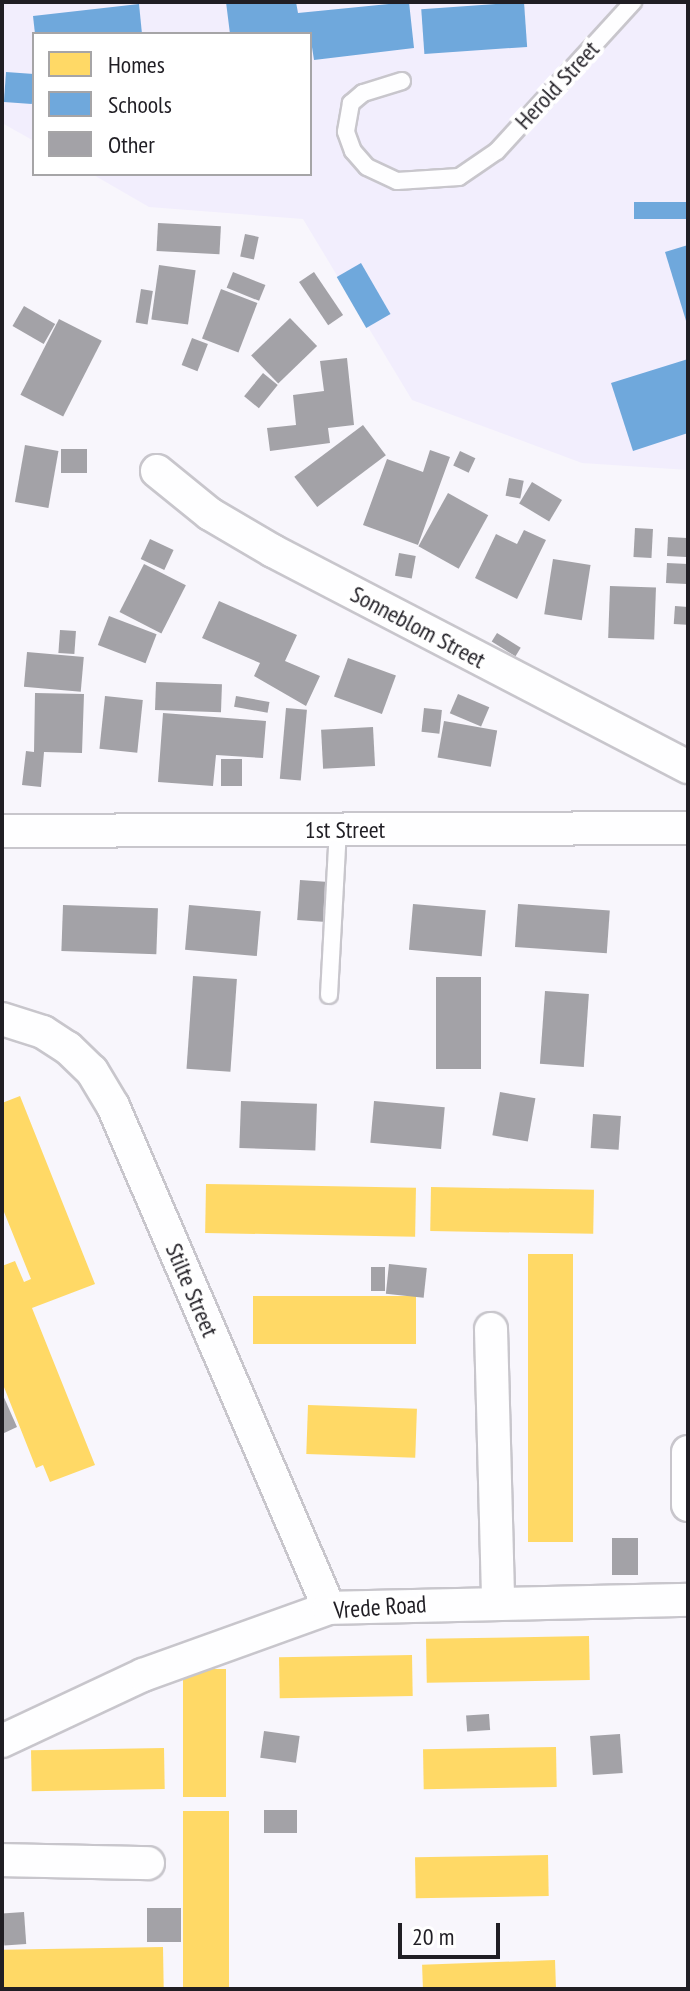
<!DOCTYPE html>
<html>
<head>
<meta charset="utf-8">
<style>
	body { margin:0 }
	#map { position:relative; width:690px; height:1991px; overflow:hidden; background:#f8f6fc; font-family:"PT Sans Narrow",sans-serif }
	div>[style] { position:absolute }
	.built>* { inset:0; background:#f2eefd }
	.homes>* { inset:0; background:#ffd966; transform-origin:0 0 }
	.schools>* { inset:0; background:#6fa8dc; transform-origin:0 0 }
	.building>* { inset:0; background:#a3a2a7; transform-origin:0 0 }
	.roads { filter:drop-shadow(2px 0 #c8c6cc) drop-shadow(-2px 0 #c8c6cc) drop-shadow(0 2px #c8c6cc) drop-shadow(0 -2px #c8c6cc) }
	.service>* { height:16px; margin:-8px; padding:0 8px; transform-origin:8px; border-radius:8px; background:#fefeff }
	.minor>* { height:32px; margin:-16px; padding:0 16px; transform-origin:16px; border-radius:16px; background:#fefeff }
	span { translate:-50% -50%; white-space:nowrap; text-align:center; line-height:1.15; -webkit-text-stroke:8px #fff; paint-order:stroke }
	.street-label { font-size:24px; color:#201e24 }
	.frame { position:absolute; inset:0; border:4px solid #201e24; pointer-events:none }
	.legend { position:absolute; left:32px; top:32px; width:280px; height:144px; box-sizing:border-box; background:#fff; border:2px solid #a6a5a7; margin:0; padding:10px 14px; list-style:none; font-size:24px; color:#201e24 }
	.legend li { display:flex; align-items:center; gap:16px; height:40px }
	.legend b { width:40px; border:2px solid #a6a5a7 }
	.scale { position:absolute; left:398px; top:1923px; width:102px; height:36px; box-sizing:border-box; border:4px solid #201e24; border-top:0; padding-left:10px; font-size:24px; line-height:28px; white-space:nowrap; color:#201e24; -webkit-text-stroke:6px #fff; paint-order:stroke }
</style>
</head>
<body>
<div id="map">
	<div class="built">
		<i style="clip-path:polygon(2px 2px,688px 2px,688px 470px,582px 463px,412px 400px,303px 219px,149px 207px,92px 174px,310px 174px,310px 34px,34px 34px,34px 141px,2px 123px)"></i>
	</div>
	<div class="homes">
		<i style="clip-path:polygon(20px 1096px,95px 1284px,32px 1308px,95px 1465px,50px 1482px,43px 1465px,36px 1468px,2px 1382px,2px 1266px,15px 1261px,24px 1282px,31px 1279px,2px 1207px,2px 1103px)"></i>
		<i style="left:206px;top:1184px;width:210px;height:49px;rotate:1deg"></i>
		<i style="left:431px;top:1187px;width:163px;height:44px;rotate:1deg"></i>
		<i style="left:528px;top:1254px;width:45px;height:288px"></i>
		<i style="left:253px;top:1296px;width:163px;height:48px"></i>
		<i style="left:308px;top:1405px;width:109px;height:49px;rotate:2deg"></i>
		<i style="left:589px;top:1636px;width:44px;height:163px;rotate:89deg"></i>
		<i style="left:412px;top:1655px;width:41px;height:133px;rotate:89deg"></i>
		<i style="left:226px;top:1669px;width:128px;height:43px;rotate:90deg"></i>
		<i style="left:556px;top:1747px;width:40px;height:133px;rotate:89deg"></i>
		<i style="left:164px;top:1748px;width:41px;height:133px;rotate:89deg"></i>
		<i style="left:183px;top:1811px;width:46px;height:178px"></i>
		<i style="left:548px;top:1855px;width:41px;height:133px;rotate:89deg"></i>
		<i style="left:163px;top:1947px;width:42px;height:161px;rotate:89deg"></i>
		<i style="left:555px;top:1960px;width:29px;height:133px;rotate:88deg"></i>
	</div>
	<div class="schools">
		<i style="clip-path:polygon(226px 2px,296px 2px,298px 13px,409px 2px,414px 48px,314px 60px,310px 34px,230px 34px)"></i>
		<i style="left:524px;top:2px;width:45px;height:103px;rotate:86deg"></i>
		<i style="clip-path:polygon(139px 4px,142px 34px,35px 34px,33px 16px)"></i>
		<i style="left:6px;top:72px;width:28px;height:30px;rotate:4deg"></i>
		<i style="left:688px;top:202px;width:17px;height:54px;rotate:90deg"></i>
		<i style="clip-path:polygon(688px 245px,688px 324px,687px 324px,665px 252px)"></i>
		<i style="left:361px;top:263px;width:59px;height:28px;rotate:60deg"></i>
		<i style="clip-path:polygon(688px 359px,688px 433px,633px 451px,611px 383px)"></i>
	</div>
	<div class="building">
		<i style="left:158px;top:223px;width:63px;height:28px;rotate:3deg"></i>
		<i style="left:245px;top:234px;width:14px;height:23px;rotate:12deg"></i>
		<i style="left:159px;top:265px;width:37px;height:55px;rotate:8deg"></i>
		<i style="left:233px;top:272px;width:35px;height:17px;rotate:22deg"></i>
		<i style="left:314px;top:272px;width:52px;height:18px;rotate:56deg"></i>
		<i style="left:141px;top:289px;width:12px;height:34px;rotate:9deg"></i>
		<i style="left:221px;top:289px;width:39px;height:53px;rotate:21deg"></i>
		<i style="left:24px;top:306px;width:36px;height:23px;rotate:30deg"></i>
		<i style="left:290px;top:318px;width:39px;height:54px;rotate:46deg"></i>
		<i style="left:59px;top:319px;width:48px;height:85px;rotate:27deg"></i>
		<i style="left:192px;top:338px;width:17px;height:29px;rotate:21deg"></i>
		<i style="clip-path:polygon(347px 358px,354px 425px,328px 428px,330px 443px,270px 451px,267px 428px,296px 425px,293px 395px,324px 391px,320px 361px)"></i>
		<i style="left:263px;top:373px;width:19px;height:30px;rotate:39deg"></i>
		<i style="left:363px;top:425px;width:38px;height:86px;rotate:53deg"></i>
		<i style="left:25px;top:445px;width:34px;height:58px;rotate:10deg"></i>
		<i style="left:61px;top:449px;width:26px;height:24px"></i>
		<i style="clip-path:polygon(430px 450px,450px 457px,418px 545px,363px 525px,387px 459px,423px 472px)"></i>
		<i style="left:460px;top:451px;width:17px;height:16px;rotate:25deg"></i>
		<i style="left:509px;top:478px;width:15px;height:18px;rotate:11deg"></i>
		<i style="left:532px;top:482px;width:35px;height:25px;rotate:31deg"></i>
		<i style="left:448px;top:493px;width:46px;height:61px;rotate:29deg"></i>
		<i style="left:635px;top:528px;width:18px;height:29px;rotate:3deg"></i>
		<i style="clip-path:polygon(524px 530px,546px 540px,517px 599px,475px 578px,496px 534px,517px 544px)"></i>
		<i style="left:668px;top:537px;width:19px;height:19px;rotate:3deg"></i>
		<i style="left:150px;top:539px;width:26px;height:22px;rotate:25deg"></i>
		<i style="left:399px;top:553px;width:17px;height:23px;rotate:10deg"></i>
		<i style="left:553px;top:559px;width:38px;height:56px;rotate:9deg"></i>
		<i style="left:667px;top:563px;width:21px;height:20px;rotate:3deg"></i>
		<i style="left:144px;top:564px;width:47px;height:54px;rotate:27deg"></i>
		<i style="left:610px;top:586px;width:46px;height:52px;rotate:2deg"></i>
		<i style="clip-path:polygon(219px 601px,297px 635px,285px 661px,320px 676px,306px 706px,254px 676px,260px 663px,202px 638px)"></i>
		<i style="left:675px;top:606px;width:13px;height:18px;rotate:4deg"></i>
		<i style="left:109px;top:616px;width:51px;height:31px;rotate:21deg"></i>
		<i style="left:60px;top:630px;width:16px;height:23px;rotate:4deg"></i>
		<i style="left:497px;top:633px;width:28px;height:10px;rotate:32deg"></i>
		<i style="left:27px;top:652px;width:57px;height:35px;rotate:5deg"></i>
		<i style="left:348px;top:658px;width:51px;height:41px;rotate:20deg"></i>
		<i style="left:156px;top:682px;width:66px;height:28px;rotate:2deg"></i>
		<i style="clip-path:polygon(35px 693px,84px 694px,82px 753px,44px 752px,41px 787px,22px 785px,26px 751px,34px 752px)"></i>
		<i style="left:458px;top:694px;width:34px;height:21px;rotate:23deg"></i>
		<i style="left:105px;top:696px;width:38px;height:53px;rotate:6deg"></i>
		<i style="left:236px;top:696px;width:34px;height:11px;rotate:10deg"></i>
		<i style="left:286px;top:708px;width:21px;height:71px;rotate:5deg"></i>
		<i style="left:424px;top:708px;width:18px;height:24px;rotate:6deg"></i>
		<i style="clip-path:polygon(163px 713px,266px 721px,263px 758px,216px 755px,213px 786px,158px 782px)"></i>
		<i style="left:444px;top:721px;width:54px;height:37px;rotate:10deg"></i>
		<i style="left:373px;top:727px;width:39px;height:52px;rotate:87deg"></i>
		<i style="left:242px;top:759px;width:27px;height:21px;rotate:90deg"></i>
		<i style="left:300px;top:880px;width:29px;height:40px;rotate:4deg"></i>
		<i style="left:413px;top:904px;width:73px;height:46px;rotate:5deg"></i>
		<i style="left:518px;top:904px;width:92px;height:43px;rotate:4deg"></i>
		<i style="left:63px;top:905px;width:95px;height:46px;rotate:2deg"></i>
		<i style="left:189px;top:905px;width:72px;height:45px;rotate:5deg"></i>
		<i style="left:193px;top:976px;width:44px;height:93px;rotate:4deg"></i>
		<i style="left:436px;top:977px;width:45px;height:92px"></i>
		<i style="left:545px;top:991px;width:44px;height:73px;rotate:4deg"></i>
		<i style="left:500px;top:1092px;width:36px;height:44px;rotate:10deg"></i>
		<i style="left:241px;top:1101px;width:76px;height:47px;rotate:2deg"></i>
		<i style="left:374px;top:1101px;width:71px;height:42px;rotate:5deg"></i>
		<i style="left:593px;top:1114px;width:28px;height:34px;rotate:4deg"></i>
		<i style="left:389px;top:1264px;width:38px;height:30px;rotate:6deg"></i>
		<i style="left:371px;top:1267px;width:14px;height:24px"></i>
		<i style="clip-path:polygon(2px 1393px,17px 1427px,2px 1434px)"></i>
		<i style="left:612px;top:1538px;width:26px;height:37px"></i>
		<i style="left:489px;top:1714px;width:16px;height:23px;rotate:86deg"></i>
		<i style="left:264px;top:1731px;width:36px;height:27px;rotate:8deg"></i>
		<i style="left:620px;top:1734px;width:39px;height:30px;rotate:86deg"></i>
		<i style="left:264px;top:1810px;width:33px;height:23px"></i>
		<i style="left:147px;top:1908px;width:34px;height:34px"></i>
		<i style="left:24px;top:1912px;width:32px;height:22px;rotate:86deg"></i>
	</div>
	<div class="roads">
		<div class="service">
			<i style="left:402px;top:81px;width:41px;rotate:162.9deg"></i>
			<i style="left:363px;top:93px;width:16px;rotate:140deg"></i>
			<i style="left:351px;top:103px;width:29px;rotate:100deg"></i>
			<i style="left:346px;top:132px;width:20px;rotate:70deg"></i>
			<i style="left:353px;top:151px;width:21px;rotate:49deg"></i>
			<i style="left:367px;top:167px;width:33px;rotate:25deg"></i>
			<i style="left:397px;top:181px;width:62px;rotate:-3.7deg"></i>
			<i style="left:459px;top:177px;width:46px;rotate:-34.4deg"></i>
			<i style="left:497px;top:151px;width:202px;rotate:-47.6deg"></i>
			<i style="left:329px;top:995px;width:165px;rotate:-86.9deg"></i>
		</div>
		<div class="minor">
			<i style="left:157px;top:471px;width:68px;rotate:39.1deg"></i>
			<i style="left:210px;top:514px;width:73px;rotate:30.4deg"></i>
			<i style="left:273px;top:551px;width:468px;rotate:27.5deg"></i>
			<i style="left:2px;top:831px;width:686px;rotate:-0.25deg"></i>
			<i style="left:2px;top:1019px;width:43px;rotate:17.6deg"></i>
			<i style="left:43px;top:1032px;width:30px;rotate:33deg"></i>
			<i style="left:68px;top:1048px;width:33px;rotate:44deg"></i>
			<i style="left:92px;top:1071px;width:41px;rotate:59deg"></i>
			<i style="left:113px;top:1106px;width:546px;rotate:66.72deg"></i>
			<i style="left:491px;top:1329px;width:273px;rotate:88.5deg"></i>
			<i style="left:688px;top:1452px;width:53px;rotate:90deg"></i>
			<i style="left:2px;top:1741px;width:156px;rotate:-25.1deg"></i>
			<i style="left:143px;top:1675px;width:198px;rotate:-19.8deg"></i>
			<i style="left:329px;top:1608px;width:359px;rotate:-1.3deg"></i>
			<i style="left:2px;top:1860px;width:146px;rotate:1.2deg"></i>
		</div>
	</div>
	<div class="street-label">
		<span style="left:557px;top:85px;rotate:-47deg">Herold Street</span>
		<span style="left:418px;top:627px;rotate:28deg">Sonneblom Street</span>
		<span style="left:345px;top:830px">1st Street</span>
		<span style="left:192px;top:1290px;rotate:67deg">Stilte Street</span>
		<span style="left:380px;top:1607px;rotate:-4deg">Vrede Road</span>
	</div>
	<div class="frame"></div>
	<ul class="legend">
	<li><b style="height:22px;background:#ffd966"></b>Homes</li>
	<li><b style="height:22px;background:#6fa8dc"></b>Schools</li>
	<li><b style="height:22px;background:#a3a2a7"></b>Other</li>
	</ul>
	<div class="scale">20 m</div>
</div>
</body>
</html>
